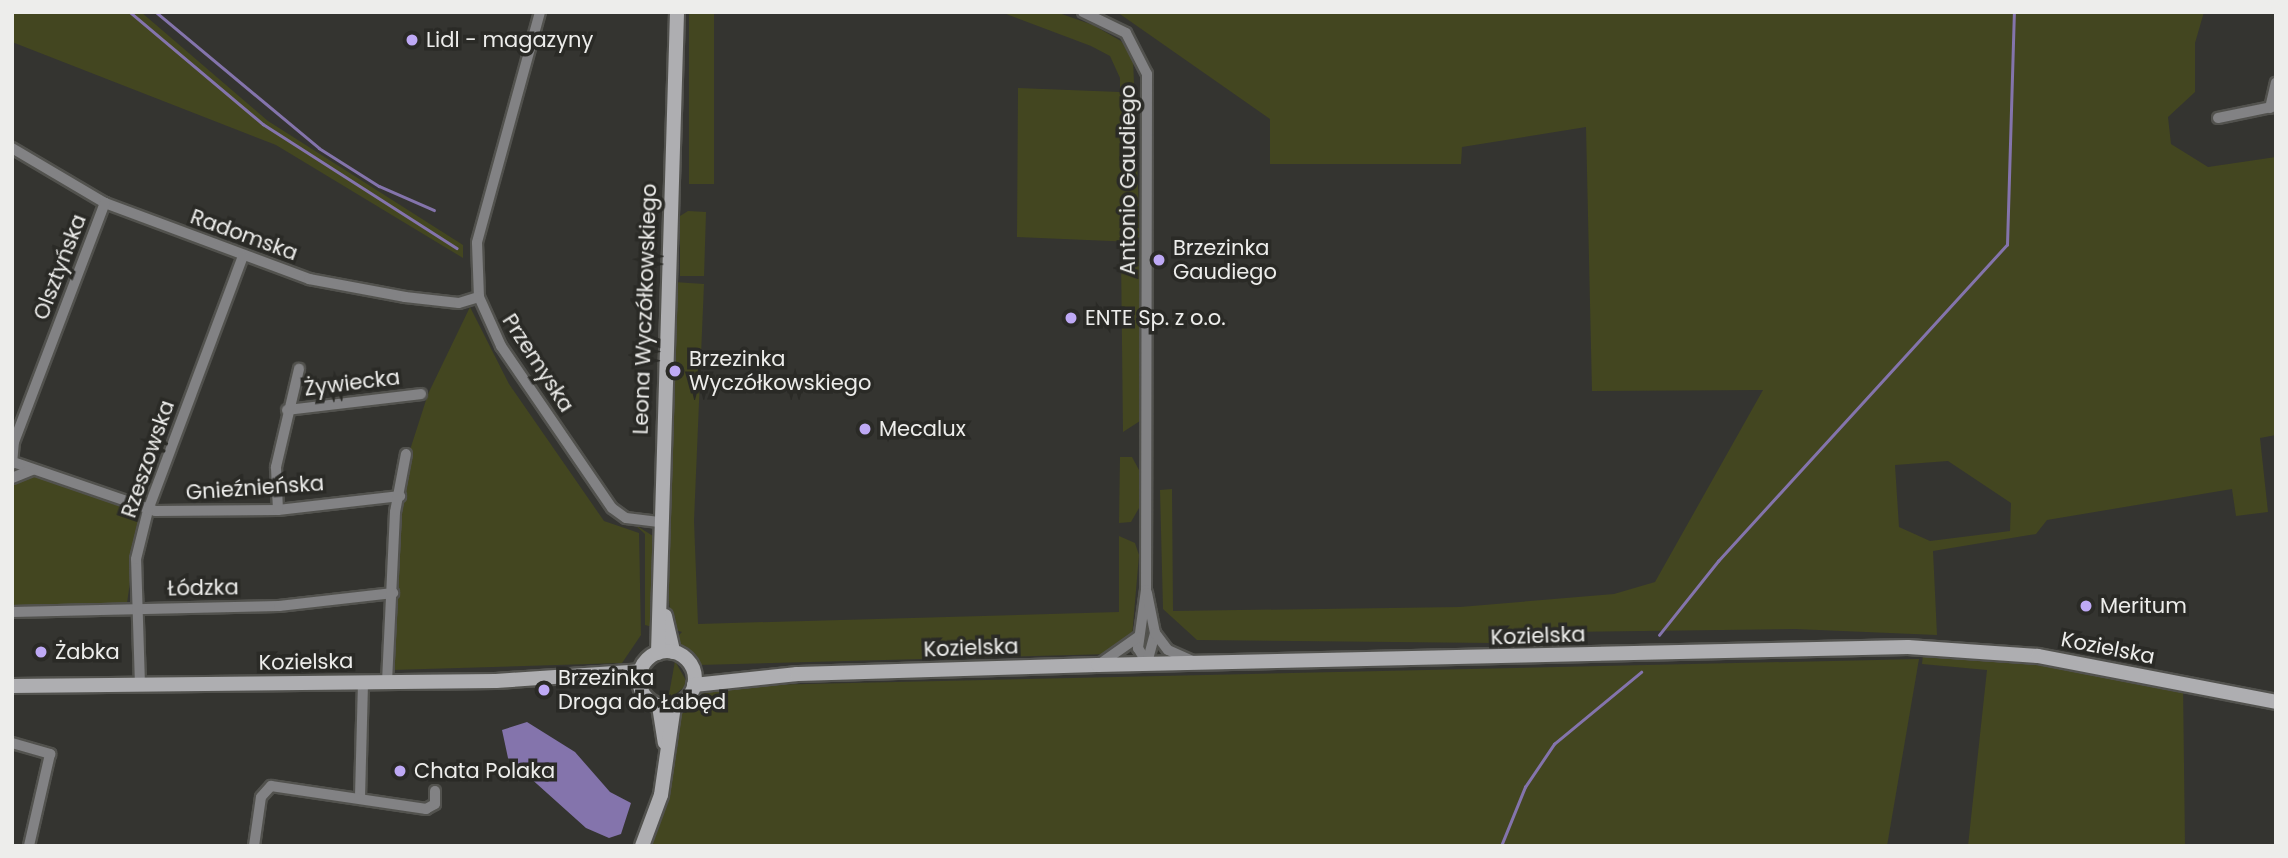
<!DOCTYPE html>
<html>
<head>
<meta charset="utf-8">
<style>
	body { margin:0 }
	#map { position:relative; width:2288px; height:858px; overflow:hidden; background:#343430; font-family:Poppins,sans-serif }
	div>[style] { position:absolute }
	.green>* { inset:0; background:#434620; transform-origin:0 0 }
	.water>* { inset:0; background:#8474ac }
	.stream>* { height:2.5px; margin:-1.25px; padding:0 1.25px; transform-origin:1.25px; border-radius:1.25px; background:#8474ac }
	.roads { filter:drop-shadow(2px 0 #52524e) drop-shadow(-2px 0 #52524e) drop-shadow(0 2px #52524e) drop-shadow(0 -2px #52524e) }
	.street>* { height:10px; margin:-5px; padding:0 5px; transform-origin:5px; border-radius:5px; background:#828284 }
	.secondary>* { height:14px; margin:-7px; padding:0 7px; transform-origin:7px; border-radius:7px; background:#aeaeb1 }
	.secondary>.ring { margin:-7px; padding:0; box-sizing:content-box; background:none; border:14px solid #aeaeb1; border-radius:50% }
	.dots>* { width:19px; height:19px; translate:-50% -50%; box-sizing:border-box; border:4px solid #2a2a26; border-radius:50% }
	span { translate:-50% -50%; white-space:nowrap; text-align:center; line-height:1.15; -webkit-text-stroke:7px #2a2a26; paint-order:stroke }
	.poi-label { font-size:21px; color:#ededeb }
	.left { translate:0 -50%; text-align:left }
	.street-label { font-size:21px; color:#ededeb }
	.frame { position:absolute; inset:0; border:14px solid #ededeb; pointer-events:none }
</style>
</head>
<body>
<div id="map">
	<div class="green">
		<i style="clip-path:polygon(12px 12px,141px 12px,268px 121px,463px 245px,463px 258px,276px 145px,12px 42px)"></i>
		<i style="left:689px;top:12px;width:25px;height:172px"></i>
		<i style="clip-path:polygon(1001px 12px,1056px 12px,1093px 25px,1121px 41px,1133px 58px,1140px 237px,1134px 242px,1017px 237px,1018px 88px,1120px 92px,1120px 78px,1110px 56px,1091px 46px)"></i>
		<i style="clip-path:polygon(evenodd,1117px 12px,2204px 12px,2195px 43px,2195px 92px,2168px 117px,2171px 144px,2208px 167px,2276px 157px,2276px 435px,2260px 438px,2268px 512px,2236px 516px,2232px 489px,2047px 520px,2036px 534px,1933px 551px,1937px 635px,1795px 629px,1493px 633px,1494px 643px,1197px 640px,1163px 609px,1160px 490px,1172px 489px,1173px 611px,1460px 607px,1614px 594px,1655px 582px,1763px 390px,1592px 391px,1586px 127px,1462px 147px,1461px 164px,1270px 164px,1270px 119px,1117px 12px,1948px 461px,2011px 503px,2010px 531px,1930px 541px,1899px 527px,1895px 465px,1948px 461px)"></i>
		<i style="clip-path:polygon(688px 211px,706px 212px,704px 276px,680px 276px,680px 216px)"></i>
		<i style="clip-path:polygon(1121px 252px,1140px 257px,1140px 421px,1123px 432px)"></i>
		<i style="clip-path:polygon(674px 282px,704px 284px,694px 521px,698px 624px,1119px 612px,1119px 536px,1135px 543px,1139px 555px,1132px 637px,1111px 654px,698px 665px,675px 639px,682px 632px,672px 629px,667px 580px)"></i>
		<i style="clip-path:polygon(470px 307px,509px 384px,604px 521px,639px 533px,641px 635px,622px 663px,391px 670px,398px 515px,409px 453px,428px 394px)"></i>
		<i style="clip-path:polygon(1120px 457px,1132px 457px,1139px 470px,1139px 508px,1131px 522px,1119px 523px)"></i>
		<i style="clip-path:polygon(34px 474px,140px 513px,127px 603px,12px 608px,12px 485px)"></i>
		<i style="clip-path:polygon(634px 524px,653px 536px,656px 628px,645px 625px,645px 534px)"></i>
		<i style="clip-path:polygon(1990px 651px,2183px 684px,2185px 846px,1968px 846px,1987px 670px,1922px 664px,1923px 654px)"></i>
		<i style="clip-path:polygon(1919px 659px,1887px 846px,648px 846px,679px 712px,712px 686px)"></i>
		<i style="clip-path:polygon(675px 661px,688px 684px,668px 700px)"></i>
	</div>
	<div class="water">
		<i style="clip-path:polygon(527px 722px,575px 752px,610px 792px,631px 803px,621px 834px,609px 838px,586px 828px,508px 758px,502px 730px)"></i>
	</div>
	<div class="stream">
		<i style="left:130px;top:12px;width:174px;rotate:40.1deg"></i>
		<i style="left:263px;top:124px;width:230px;rotate:32.6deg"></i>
		<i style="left:156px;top:12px;width:212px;rotate:39.8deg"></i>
		<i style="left:319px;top:148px;width:71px;rotate:32.3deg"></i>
		<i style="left:379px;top:186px;width:60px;rotate:23.6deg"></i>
		<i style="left:1659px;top:635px;width:95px;rotate:-51.4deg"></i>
		<i style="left:1718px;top:561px;width:428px;rotate:-47.6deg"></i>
		<i style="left:2007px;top:245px;width:233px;rotate:-88.3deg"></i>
		<i style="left:1501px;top:846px;width:64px;rotate:-67.9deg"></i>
		<i style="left:1525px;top:787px;width:52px;rotate:-56deg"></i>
		<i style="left:1554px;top:744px;width:113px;rotate:-39.6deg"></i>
	</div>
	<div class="roads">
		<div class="street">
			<i style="left:540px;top:12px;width:239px;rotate:105.3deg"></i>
			<i style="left:477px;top:243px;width:54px;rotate:87.9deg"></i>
			<i style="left:479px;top:297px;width:54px;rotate:65.8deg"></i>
			<i style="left:501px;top:346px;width:196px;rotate:55.6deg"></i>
			<i style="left:612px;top:508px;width:17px;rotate:36deg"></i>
			<i style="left:626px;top:518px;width:33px;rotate:7deg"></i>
			<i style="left:1083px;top:12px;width:48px;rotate:26deg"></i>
			<i style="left:1126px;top:33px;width:46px;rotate:62.9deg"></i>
			<i style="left:1147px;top:74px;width:516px;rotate:90.11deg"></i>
			<i style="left:1146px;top:590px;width:59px;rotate:97.9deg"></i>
			<i style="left:1138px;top:648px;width:17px;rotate:59deg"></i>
			<i style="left:1147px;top:663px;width:31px;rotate:-75deg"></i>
			<i style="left:2270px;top:108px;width:26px;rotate:-77deg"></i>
			<i style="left:2218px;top:118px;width:59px;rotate:-11.7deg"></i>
			<i style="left:12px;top:148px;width:108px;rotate:30.6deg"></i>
			<i style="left:105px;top:203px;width:218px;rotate:20.4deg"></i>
			<i style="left:309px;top:279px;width:98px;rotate:10.6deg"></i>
			<i style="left:405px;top:297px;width:54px;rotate:6.3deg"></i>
			<i style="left:459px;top:303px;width:21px;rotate:-17deg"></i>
			<i style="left:287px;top:410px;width:135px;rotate:-6.8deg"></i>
			<i style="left:13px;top:462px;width:150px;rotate:19deg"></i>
			<i style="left:155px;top:511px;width:123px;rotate:-0.5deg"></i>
			<i style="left:278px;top:510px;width:123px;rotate:-6.5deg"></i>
			<i style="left:12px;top:464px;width:22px;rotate:-85deg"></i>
			<i style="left:14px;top:442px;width:256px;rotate:-69.2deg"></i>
			<i style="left:12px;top:478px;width:22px;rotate:-22deg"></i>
			<i style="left:278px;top:510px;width:43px;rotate:-92.7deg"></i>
			<i style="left:276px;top:467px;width:101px;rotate:-76.8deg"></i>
			<i style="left:1147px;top:593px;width:41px;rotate:78.7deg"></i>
			<i style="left:1155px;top:633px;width:21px;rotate:53deg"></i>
			<i style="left:1168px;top:650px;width:27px;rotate:24deg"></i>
			<i style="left:12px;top:612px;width:267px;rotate:-1.3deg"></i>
			<i style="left:279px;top:606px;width:115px;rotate:-6.5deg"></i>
			<i style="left:1101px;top:663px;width:45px;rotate:-35.1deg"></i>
			<i style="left:387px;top:682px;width:170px;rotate:-87.3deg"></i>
			<i style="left:395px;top:512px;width:59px;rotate:-79.3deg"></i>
			<i style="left:140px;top:685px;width:126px;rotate:-91.8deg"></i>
			<i style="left:136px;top:559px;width:50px;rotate:-76.2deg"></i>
			<i style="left:148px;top:510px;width:271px;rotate:-69.5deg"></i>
			<i style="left:12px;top:743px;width:40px;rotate:16deg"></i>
			<i style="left:50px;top:754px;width:94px;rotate:102.9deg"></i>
			<i style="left:360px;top:797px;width:115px;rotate:-88.5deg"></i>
			<i style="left:254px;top:846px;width:49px;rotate:-81.9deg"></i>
			<i style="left:261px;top:797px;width:15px;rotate:-48deg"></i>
			<i style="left:271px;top:786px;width:157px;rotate:8.4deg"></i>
			<i style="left:426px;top:809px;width:10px;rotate:-29deg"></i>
			<i style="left:435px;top:804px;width:13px;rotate:-90deg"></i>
		</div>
		<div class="secondary">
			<i style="left:665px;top:616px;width:37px;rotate:77deg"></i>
			<i class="ring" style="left:639px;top:651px;width:42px;height:42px"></i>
			<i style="left:658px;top:653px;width:641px;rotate:-88.3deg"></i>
			<i style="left:694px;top:685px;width:104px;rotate:-6.1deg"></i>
			<i style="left:797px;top:674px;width:301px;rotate:-1.7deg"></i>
			<i style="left:1098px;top:665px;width:810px;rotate:-1.27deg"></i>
			<i style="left:1908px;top:647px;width:130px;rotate:4deg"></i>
			<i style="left:2038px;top:656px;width:242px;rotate:10.9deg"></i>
			<i style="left:12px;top:686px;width:484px;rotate:-0.6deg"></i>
			<i style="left:496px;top:681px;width:145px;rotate:-3.9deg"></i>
			<i style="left:659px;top:706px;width:37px;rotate:81deg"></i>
			<i style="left:642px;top:846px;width:54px;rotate:-69.6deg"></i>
			<i style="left:661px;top:795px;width:90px;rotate:-81.7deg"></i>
		</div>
	</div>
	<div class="dots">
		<i style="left:412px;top:40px;background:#bea9f5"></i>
		<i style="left:1159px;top:260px;background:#bea9f5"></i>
		<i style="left:1071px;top:318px;background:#bea9f5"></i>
		<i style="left:675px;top:371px;background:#bea9f5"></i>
		<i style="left:865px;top:429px;background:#bea9f5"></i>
		<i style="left:2086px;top:606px;background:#bea9f5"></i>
		<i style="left:41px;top:652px;background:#bea9f5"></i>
		<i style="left:544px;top:690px;background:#bea9f5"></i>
		<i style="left:400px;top:771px;background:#bea9f5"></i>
	</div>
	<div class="poi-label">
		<span class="left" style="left:426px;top:40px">Lidl - magazyny</span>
		<span class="left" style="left:1173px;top:260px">Brzezinka<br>Gaudiego</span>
		<span class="left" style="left:1085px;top:318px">ENTE Sp. z o.o.</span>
		<span class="left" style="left:689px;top:371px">Brzezinka<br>Wyczółkowskiego</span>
		<span class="left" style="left:879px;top:429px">Mecalux</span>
		<span class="left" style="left:2100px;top:606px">Meritum</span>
		<span class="left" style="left:55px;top:652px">Żabka</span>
		<span class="left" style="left:558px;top:690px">Brzezinka<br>Droga do Łabęd</span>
		<span class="left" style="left:414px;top:771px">Chata Polaka</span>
	</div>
	<div class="street-label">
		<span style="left:1128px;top:180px;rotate:-90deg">Antonio Gaudiego</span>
		<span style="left:244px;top:235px;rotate:20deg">Radomska</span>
		<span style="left:60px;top:267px;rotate:-69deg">Olsztyńska</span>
		<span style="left:645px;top:309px;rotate:-88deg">Leona Wyczółkowskiego</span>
		<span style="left:538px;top:363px;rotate:57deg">Przemyska</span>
		<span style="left:352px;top:383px;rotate:-7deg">Żywiecka</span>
		<span style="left:148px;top:459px;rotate:-71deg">Rzeszowska</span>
		<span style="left:255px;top:488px;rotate:-4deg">Gnieźnieńska</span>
		<span style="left:203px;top:588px;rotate:-1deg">Łódzka</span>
		<span style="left:1538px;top:636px;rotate:-2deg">Kozielska</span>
		<span style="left:971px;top:648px;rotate:-2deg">Kozielska</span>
		<span style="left:2108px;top:648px;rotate:11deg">Kozielska</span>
		<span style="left:306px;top:662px;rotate:-1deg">Kozielska</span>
	</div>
	<div class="frame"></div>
</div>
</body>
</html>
